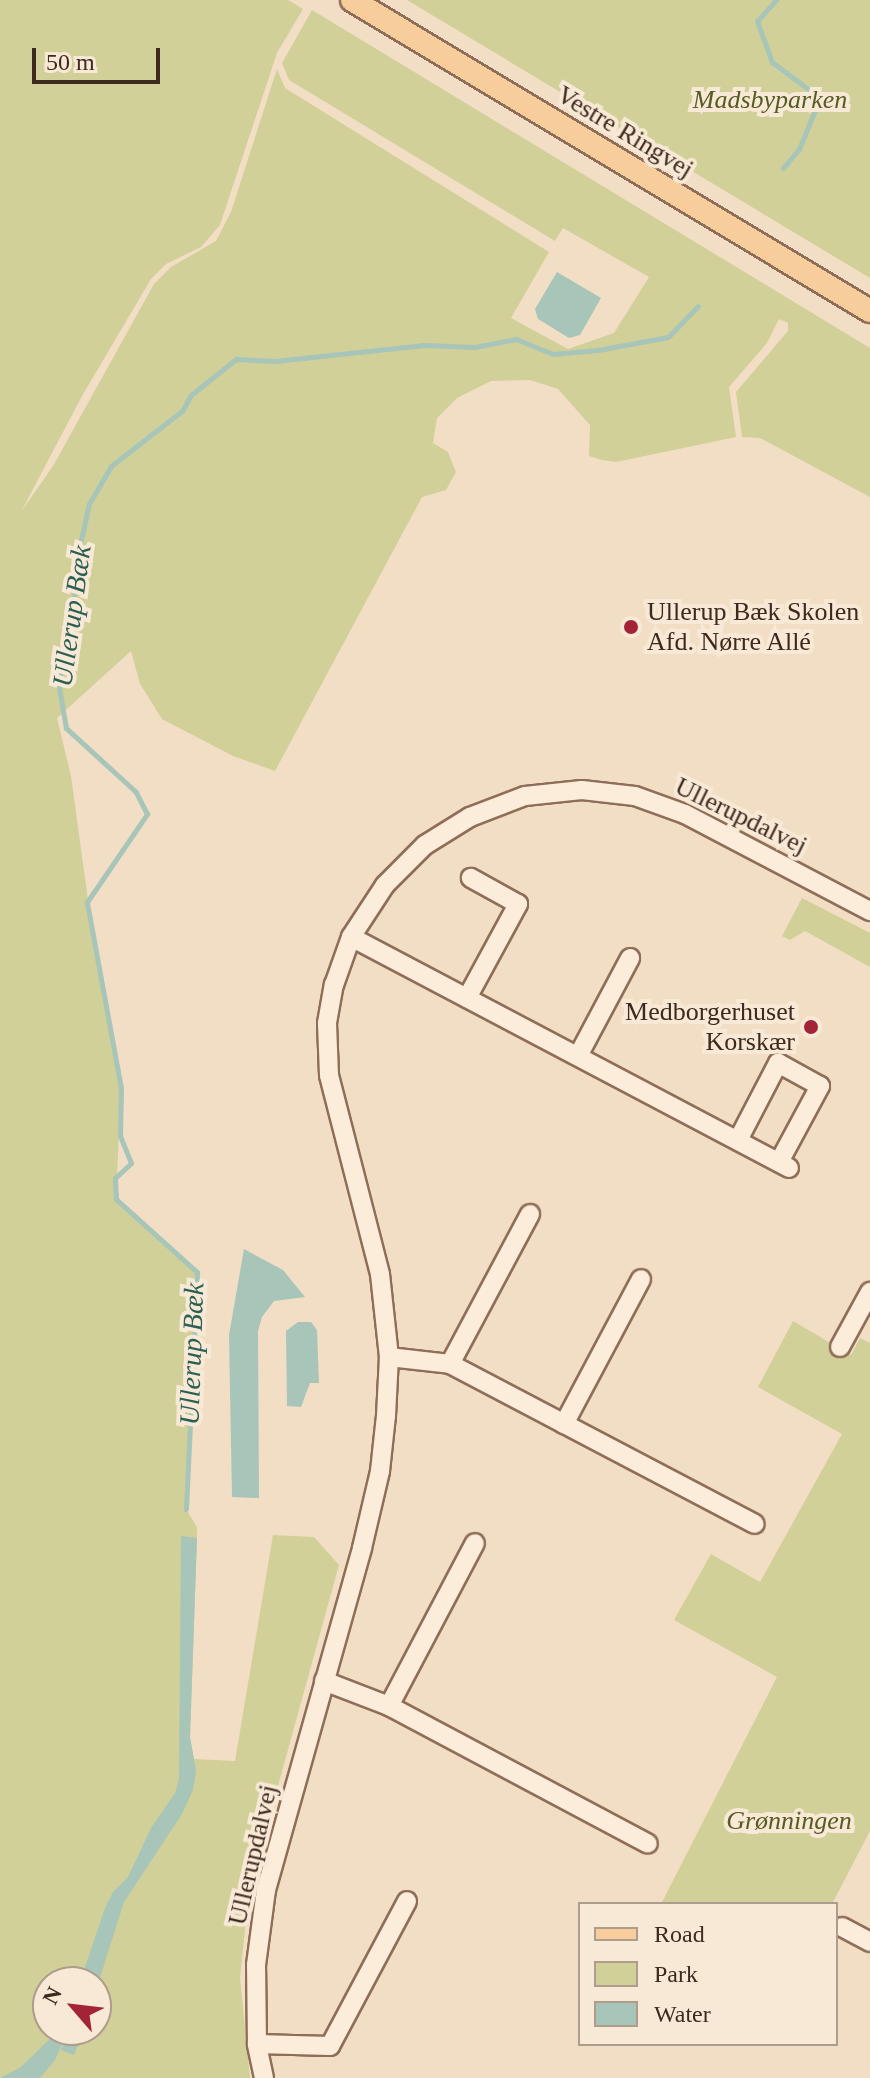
<!DOCTYPE html>
<html>
<head>
<meta charset="utf-8">
<style>
	body { margin:0 }
	#map { position:relative; width:870px; height:2078px; overflow:hidden; background:#f2dec5; font-family:"Times New Roman",serif }
	div>[style] { position:absolute }
	.green>* { inset:0; background:#d1d098 }
	.water>* { inset:0; background:#a7c5b8 }
	.stream>* { height:5px; margin:-2.5px; padding:0 2.5px; transform-origin:2.5px; border-radius:2.5px; background:#a7c5b8 }
	.roads { filter:drop-shadow(2px 0 #8f6e59) drop-shadow(-2px 0 #8f6e59) drop-shadow(0 2px #8f6e59) drop-shadow(0 -2px #8f6e59) }
	.minor>* { height:18px; margin:-9px; padding:0 9px; transform-origin:9px; border-radius:9px; background:#fbedda }
	.major>* { height:22px; margin:-11px; padding:0 11px; transform-origin:11px; border-radius:11px; background:#f7cd9b }
	.dots>* { width:22px; height:22px; translate:-50% -50%; box-sizing:border-box; border:4px solid #f8e9d6; border-radius:50% }
	span { translate:-50% -50%; white-space:nowrap; text-align:center; line-height:1.15; -webkit-text-stroke:8px #f8e9d6; paint-order:stroke }
	.park-label { font-size:26px; color:#565c23; font-style:italic }
	.street-label { font-size:26px; color:#3e291e }
	.poi-label { font-size:26px; color:#3e291e }
	.left { translate:0 -50%; text-align:left }
	.right { translate:-100% -50%; text-align:right }
	.water-label { font-size:28px; color:#2c5f54; font-style:italic }
	.legend { position:absolute; left:578px; top:1902px; width:260px; height:144px; box-sizing:border-box; background:#f8e9d6; border:2px solid #ae9c8c; margin:0; padding:10px 14px; list-style:none; font-size:24px; color:#3e291e }
	.legend li { display:flex; align-items:center; gap:16px; height:40px }
	.legend b { width:40px; border:2px solid #ae9c8c }
	.north { position:absolute; left:32px; top:1966px; width:80px; height:80px; box-sizing:border-box; background:#f8e9d6; border:2px solid #ae9c8c; border-radius:50%; rotate:298deg; font-size:22px; font-weight:700; line-height:32px; text-align:center; color:#3e291e }
	.north::after { content:''; display:block; margin:auto; width:28px; height:36px; background:#a32437; clip-path:polygon(50% 0,100% 100%,50% 72%,0 100%) }
	.scale { position:absolute; left:32px; top:48px; width:128px; height:36px; box-sizing:border-box; border:4px solid #3e291e; border-top:0; padding-left:10px; font-size:24px; line-height:28px; white-space:nowrap; color:#3e291e; -webkit-text-stroke:6px #f8e9d6; paint-order:stroke }
</style>
</head>
<body>
<div id="map">
	<div class="green">
		<i style="clip-path:polygon(evenodd,0 0,288px 0,303px 9px,277px 53px,220px 225px,201px 247px,166px 264px,151px 279px,82px 396px,21px 512px,53px 466px,154px 284px,171px 267px,216px 241px,231px 212px,277px 69px,285px 88px,549px 252px,511px 318px,568px 349px,614px 333px,649px 277px,563px 228px,555px 241px,289px 80px,282px 63px,312px 10px,870px 348px,870px 497px,760px 438px,742px 437px,736px 392px,788px 331px,788px 323px,779px 319px,767px 343px,729px 387px,736px 437px,616px 462px,602px 460px,589px 456px,590px 425px,558px 389px,530px 380px,491px 381px,457px 398px,437px 418px,433px 443px,448px 452px,456px 472px,446px 490px,422px 497px,275px 771px,233px 756px,162px 719px,140px 684px,131px 651px,57px 718px,71px 776px,97px 966px,121px 1088px,116px 1199px,197px 1272px,186px 1509px,197px 1527px,197px 1538px,190px 1737px,194px 1759px,235px 1761px,273px 1535px,314px 1537px,339px 1565px,249px 1891px,240px 1978px,250px 2078px,0 2078px,0 0,48px 1982px,96px 1982px,96px 2030px,48px 2030px,48px 1982px)"></i>
		<i style="clip-path:polygon(407px 0,870px 0,870px 278px)"></i>
		<i style="clip-path:polygon(802px 898px,870px 933px,870px 967px,805px 931px,790px 940px,782px 936px)"></i>
		<i style="clip-path:polygon(793px 1321px,851px 1355px,860px 1338px,870px 1343px,870px 1831px,832px 1904px,661px 1904px,777px 1677px,674px 1620px,711px 1554px,760px 1582px,842px 1434px,758px 1387px)"></i>
	</div>
	<div class="water">
		<i style="clip-path:polygon(557px 272px,601px 298px,580px 335px,569px 338px,538px 319px,535px 309px)"></i>
		<i style="clip-path:polygon(244px 1249px,283px 1270px,305px 1297px,274px 1301px,262px 1317px,258px 1331px,259px 1498px,232px 1497px,229px 1335px)"></i>
		<i style="clip-path:polygon(298px 1322px,311px 1322px,317px 1330px,319px 1383px,310px 1383px,301px 1407px,287px 1406px,286px 1331px)"></i>
		<i style="clip-path:polygon(181px 1536px,197px 1538px,190px 1737px,196px 1771px,193px 1790px,182px 1814px,124px 1902px,96px 1990px,96px 1982px,80px 1982px,105px 1908px,113px 1892px,128px 1877px,151px 1828px,175px 1793px,179px 1779px)"></i>
		<i style="clip-path:polygon(59px 2030px,84px 2030px,74px 2055px,61px 2050px,65px 2038px,55px 2060px,40px 2078px,0 2078px,21px 2067px)"></i>
	</div>
	<div class="stream">
		<i style="left:776px;top:0;width:28px;rotate:132deg"></i>
		<i style="left:757px;top:21px;width:44px;rotate:69.9deg"></i>
		<i style="left:772px;top:62px;width:60px;rotate:36.9deg"></i>
		<i style="left:820px;top:98px;width:55px;rotate:112.4deg"></i>
		<i style="left:799px;top:149px;width:25px;rotate:130deg"></i>
		<i style="left:186px;top:1509px;width:237px;rotate:-87.3deg"></i>
		<i style="left:197px;top:1272px;width:109px;rotate:-138deg"></i>
		<i style="left:116px;top:1199px;width:21px;rotate:-93deg"></i>
		<i style="left:115px;top:1178px;width:22px;rotate:-43deg"></i>
		<i style="left:131px;top:1163px;width:29px;rotate:-112deg"></i>
		<i style="left:120px;top:1136px;width:48px;rotate:-88.8deg"></i>
		<i style="left:121px;top:1088px;width:189px;rotate:-100.4deg"></i>
		<i style="left:87px;top:902px;width:107px;rotate:-55.7deg"></i>
		<i style="left:147px;top:814px;width:25px;rotate:-117deg"></i>
		<i style="left:136px;top:792px;width:95px;rotate:-137.6deg"></i>
		<i style="left:66px;top:728px;width:41px;rotate:-99.9deg"></i>
		<i style="left:59px;top:688px;width:77px;rotate:-84.1deg"></i>
		<i style="left:67px;top:611px;width:30px;rotate:-66deg"></i>
		<i style="left:79px;top:584px;width:30px;rotate:-92deg"></i>
		<i style="left:78px;top:554px;width:51px;rotate:-77.6deg"></i>
		<i style="left:89px;top:504px;width:44px;rotate:-59.9deg"></i>
		<i style="left:111px;top:466px;width:90px;rotate:-37.8deg"></i>
		<i style="left:182px;top:411px;width:18px;rotate:-61deg"></i>
		<i style="left:191px;top:395px;width:58px;rotate:-38.7deg"></i>
		<i style="left:236px;top:359px;width:39px;rotate:3deg"></i>
		<i style="left:275px;top:361px;width:150px;rotate:-6.1deg"></i>
		<i style="left:424px;top:345px;width:51px;rotate:2.2deg"></i>
		<i style="left:475px;top:347px;width:42px;rotate:-11deg"></i>
		<i style="left:516px;top:339px;width:40px;rotate:22deg"></i>
		<i style="left:553px;top:354px;width:45px;rotate:-5.1deg"></i>
		<i style="left:598px;top:350px;width:71px;rotate:-10.5deg"></i>
		<i style="left:668px;top:337px;width:43px;rotate:-45.9deg"></i>
	</div>
	<div class="roads">
		<div class="minor">
			<i style="left:351px;top:937px;width:495px;rotate:27.8deg"></i>
			<i style="left:467px;top:998px;width:107px;rotate:-61.5deg"></i>
			<i style="left:518px;top:904px;width:54px;rotate:-151deg"></i>
			<i style="left:578px;top:1056px;width:111px;rotate:-62deg"></i>
			<i style="left:738px;top:1140px;width:87px;rotate:-62.5deg"></i>
			<i style="left:778px;top:1063px;width:48px;rotate:28.7deg"></i>
			<i style="left:820px;top:1086px;width:86px;rotate:118.3deg"></i>
			<i style="left:840px;top:1347px;width:63px;rotate:-61.4deg"></i>
			<i style="left:389px;top:1357px;width:61px;rotate:6.5deg"></i>
			<i style="left:450px;top:1364px;width:344px;rotate:27.7deg"></i>
			<i style="left:450px;top:1364px;width:170px;rotate:-61.9deg"></i>
			<i style="left:564px;top:1424px;width:164px;rotate:-62deg"></i>
			<i style="left:324px;top:1681px;width:70px;rotate:21deg"></i>
			<i style="left:389px;top:1706px;width:293px;rotate:28deg"></i>
			<i style="left:389px;top:1706px;width:184px;rotate:-62.2deg"></i>
			<i style="left:842px;top:1927px;width:32px;rotate:28deg"></i>
			<i style="left:257px;top:2044px;width:73px;rotate:1.6deg"></i>
			<i style="left:330px;top:2046px;width:164px;rotate:-62deg"></i>
			<i style="left:264px;top:2078px;width:35px;rotate:-102deg"></i>
			<i style="left:257px;top:2044px;width:79px;rotate:-90.7deg"></i>
			<i style="left:256px;top:1965px;width:76px;rotate:-82.4deg"></i>
			<i style="left:266px;top:1890px;width:355px;rotate:-74.3deg"></i>
			<i style="left:362px;top:1548px;width:79px;rotate:-76.8deg"></i>
			<i style="left:380px;top:1471px;width:55px;rotate:-83.8deg"></i>
			<i style="left:386px;top:1416px;width:59px;rotate:-87.1deg"></i>
			<i style="left:389px;top:1357px;width:83px;rotate:-96.2deg"></i>
			<i style="left:380px;top:1274px;width:205px;rotate:-104.4deg"></i>
			<i style="left:329px;top:1075px;width:52px;rotate:-92.2deg"></i>
			<i style="left:327px;top:1023px;width:39px;rotate:-80deg"></i>
			<i style="left:334px;top:985px;width:51px;rotate:-70.5deg"></i>
			<i style="left:351px;top:937px;width:62px;rotate:-56.8deg"></i>
			<i style="left:385px;top:885px;width:57px;rotate:-45deg"></i>
			<i style="left:425px;top:845px;width:53px;rotate:-31.9deg"></i>
			<i style="left:470px;top:817px;width:59px;rotate:-20.9deg"></i>
			<i style="left:525px;top:796px;width:57px;rotate:-6deg"></i>
			<i style="left:582px;top:790px;width:53px;rotate:6.5deg"></i>
			<i style="left:635px;top:796px;width:53px;rotate:19.8deg"></i>
			<i style="left:685px;top:814px;width:209px;rotate:27.7deg"></i>
		</div>
		<div class="major">
			<i style="left:352px;top:0;width:604px;rotate:30.98deg"></i>
		</div>
	</div>
	<div class="dots">
		<i style="left:631px;top:627px;background:#a32437"></i>
		<i style="left:811px;top:1027px;background:#a32437"></i>
	</div>
	<div class="park-label">
		<span style="left:770px;top:100px">Madsbyparken</span>
		<span style="left:789px;top:1821px">Grønningen</span>
	</div>
	<div class="street-label">
		<span style="left:625px;top:132px;rotate:31deg">Vestre Ringvej</span>
		<span style="left:741px;top:816px;rotate:26deg">Ullerupdalvej</span>
		<span style="left:253px;top:1855px;rotate:-77deg">Ullerupdalvej</span>
	</div>
	<div class="poi-label">
		<span class="left" style="left:647px;top:627px">Ullerup Bæk Skolen<br>Afd. Nørre Allé</span>
		<span class="right" style="left:795px;top:1027px">Medborgerhuset<br>Korskær</span>
	</div>
	<div class="water-label">
		<span style="left:72px;top:616px;rotate:-82deg">Ullerup Bæk</span>
		<span style="left:192px;top:1354px;rotate:-88deg">Ullerup Bæk</span>
	</div>
	<ul class="legend">
	<li><b style="height:10px;background:#f7cd9b"></b>Road</li>
	<li><b style="height:22px;background:#d1d098"></b>Park</li>
	<li><b style="height:22px;background:#a7c5b8"></b>Water</li>
	</ul>
	<div class="north">N</div>
	<div class="scale">50 m</div>
</div>
</body>
</html>
